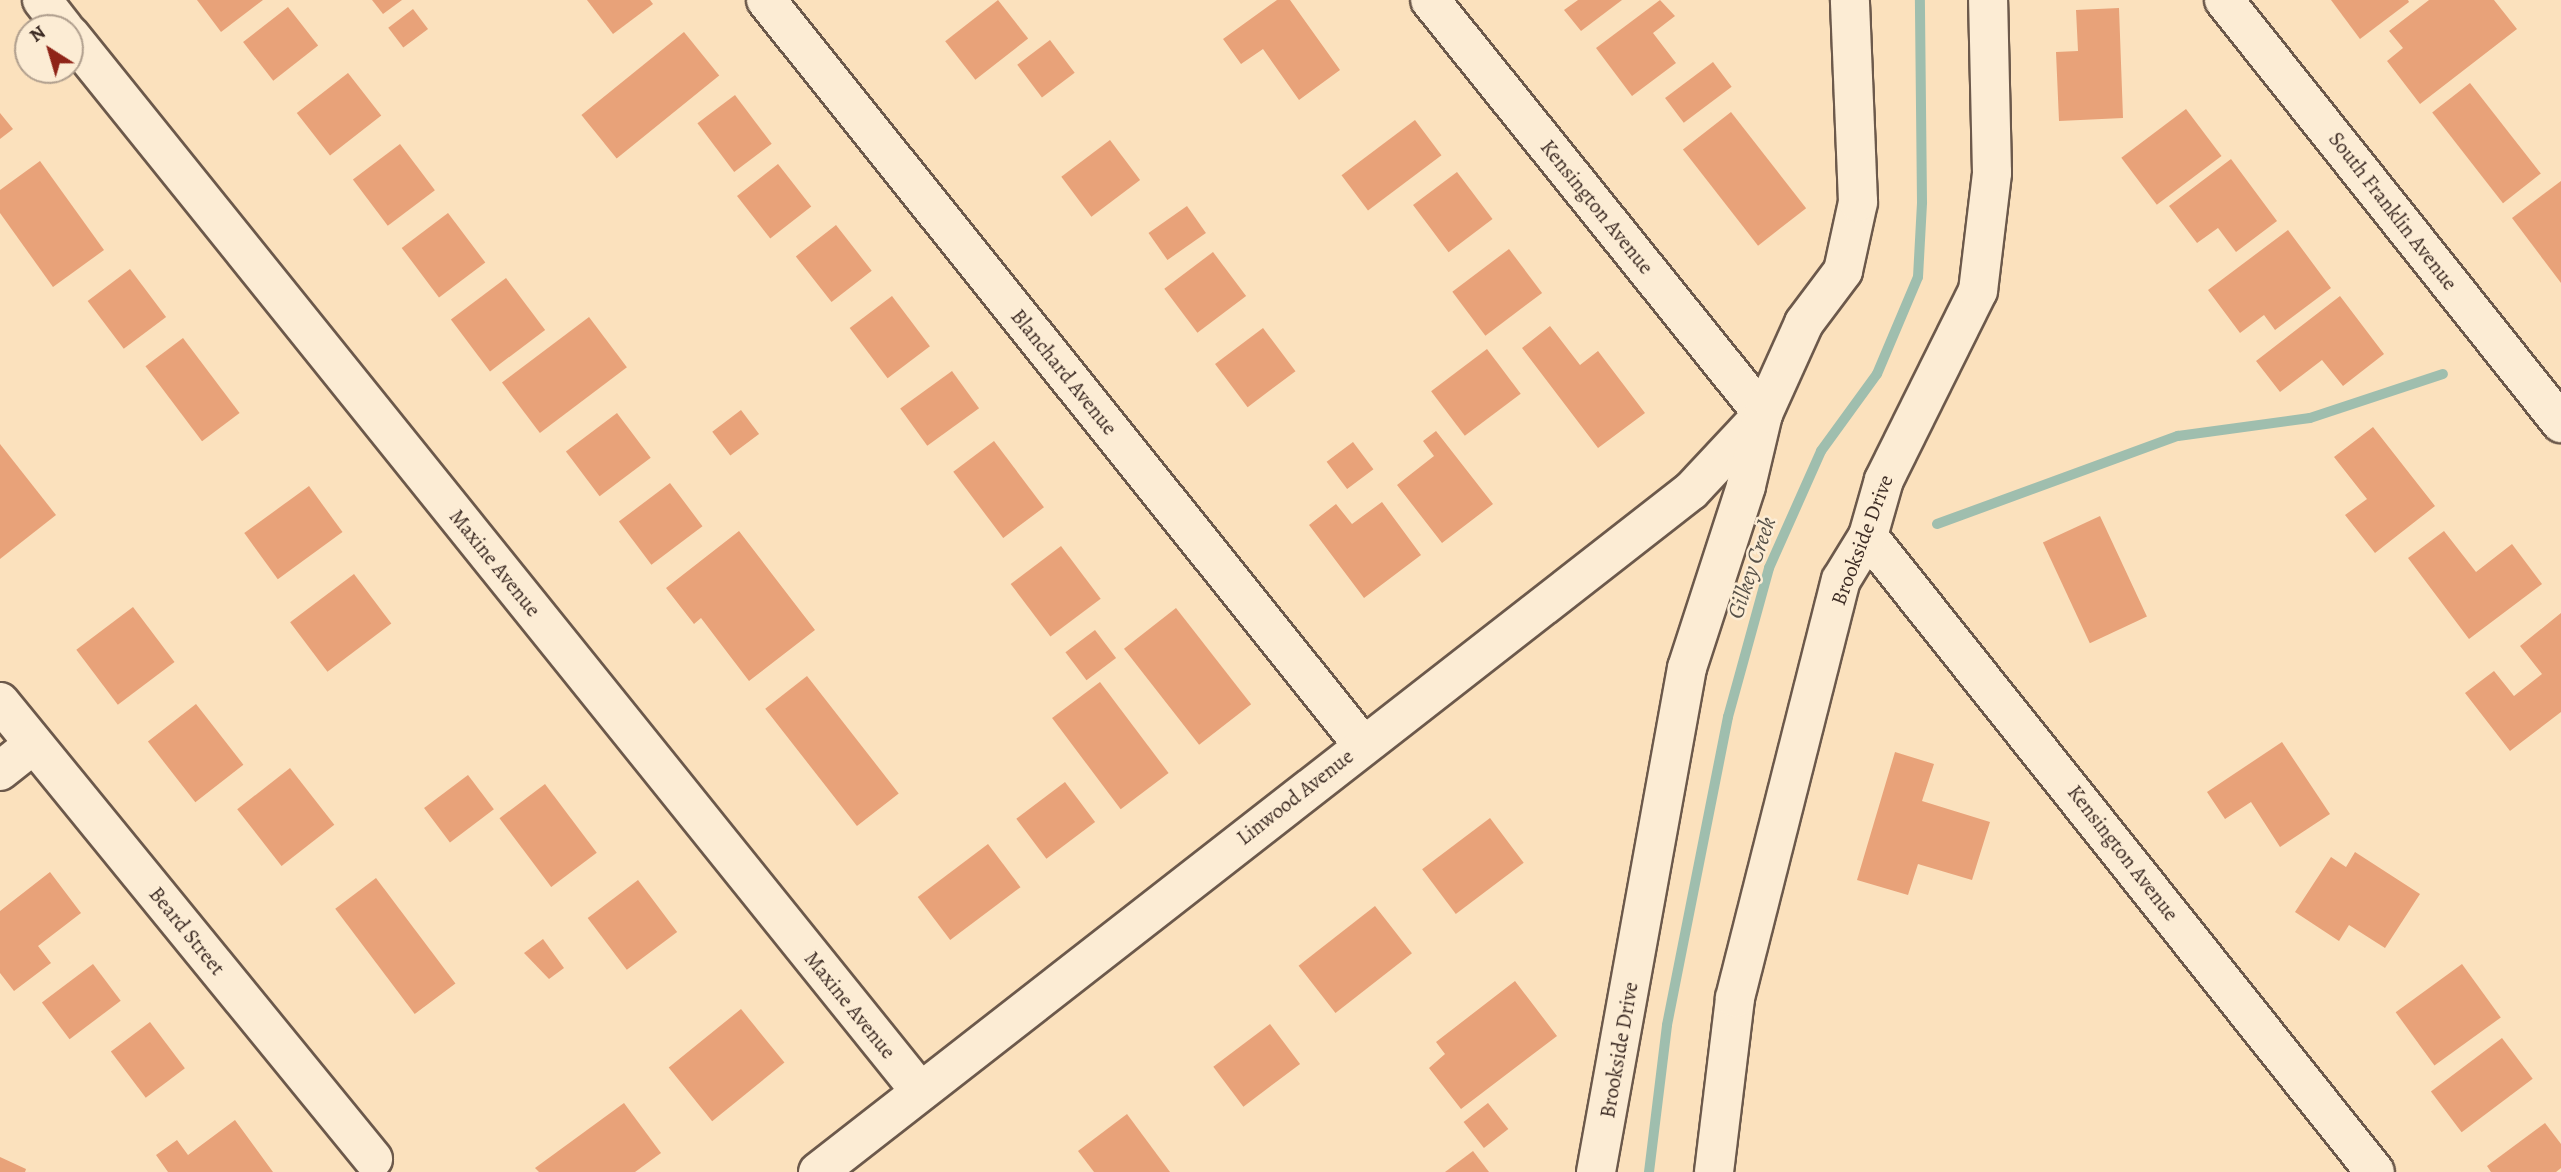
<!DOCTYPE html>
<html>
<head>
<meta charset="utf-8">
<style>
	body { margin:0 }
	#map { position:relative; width:2561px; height:1172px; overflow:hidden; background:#fbe1bd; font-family:Alegreya,serif }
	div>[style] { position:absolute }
	.stream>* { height:10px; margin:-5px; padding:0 5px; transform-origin:5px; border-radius:5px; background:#9fbeae }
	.building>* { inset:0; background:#e8a279; transform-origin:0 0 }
	.roads { filter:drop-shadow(2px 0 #6c594b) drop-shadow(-2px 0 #6c594b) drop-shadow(0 2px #6c594b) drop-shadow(0 -2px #6c594b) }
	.minor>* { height:38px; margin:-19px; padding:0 19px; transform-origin:19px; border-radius:19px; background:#fcecd4 }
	span { translate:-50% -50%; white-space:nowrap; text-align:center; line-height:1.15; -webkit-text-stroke:5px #fcecd4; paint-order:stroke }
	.street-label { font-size:21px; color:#3d2c25 }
	.water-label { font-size:23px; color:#565047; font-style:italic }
	.north { position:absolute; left:14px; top:14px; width:70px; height:70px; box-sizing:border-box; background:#fcecd4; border:2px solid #b09f8e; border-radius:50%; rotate:323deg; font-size:19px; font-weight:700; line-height:28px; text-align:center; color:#3d2c25 }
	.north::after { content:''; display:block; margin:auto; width:24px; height:32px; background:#8f2418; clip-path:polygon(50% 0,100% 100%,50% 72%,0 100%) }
</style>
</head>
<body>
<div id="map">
	<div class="stream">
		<i style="left:1937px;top:524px;width:257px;rotate:-20.1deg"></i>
		<i style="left:2178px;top:436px;width:133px;rotate:-7.8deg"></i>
		<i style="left:2310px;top:418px;width:140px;rotate:-18.3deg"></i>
		<i style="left:1649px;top:1172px;width:148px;rotate:-83deg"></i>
		<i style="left:1667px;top:1025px;width:314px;rotate:-78.8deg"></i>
		<i style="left:1728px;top:717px;width:155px;rotate:-74.6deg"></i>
		<i style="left:1769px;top:568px;width:128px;rotate:-66deg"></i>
		<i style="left:1821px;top:451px;width:95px;rotate:-54deg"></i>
		<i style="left:1877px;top:374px;width:105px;rotate:-67.1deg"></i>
		<i style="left:1918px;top:277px;width:75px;rotate:-86.9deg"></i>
		<i style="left:1922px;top:202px;width:202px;rotate:-90.6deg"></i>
	</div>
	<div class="building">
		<i style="clip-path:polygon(197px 0,263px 0,221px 32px)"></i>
		<i style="clip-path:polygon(372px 0,402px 0,383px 14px)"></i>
		<i style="clip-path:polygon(587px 0,650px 0,653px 4px,613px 34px)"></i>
		<i style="left:998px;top:0;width:49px;height:67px;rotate:52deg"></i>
		<i style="clip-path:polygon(1277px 0,1290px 0,1340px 70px,1299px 100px,1263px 49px,1241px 64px,1223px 39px)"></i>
		<i style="clip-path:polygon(1578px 0,1622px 0,1581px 31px,1564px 10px)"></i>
		<i style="clip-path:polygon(1660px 0,1675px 16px,1653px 33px,1676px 63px,1632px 96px,1596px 48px)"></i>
		<i style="clip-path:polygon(2331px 0,2408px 0,2409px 2px,2360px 39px)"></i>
		<i style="clip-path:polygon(2429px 0,2494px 0,2517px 29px,2420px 104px,2387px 61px,2403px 48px,2389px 31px)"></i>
		<i style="left:288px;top:7px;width:49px;height:57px;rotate:52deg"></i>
		<i style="clip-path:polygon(2119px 8px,2123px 118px,2059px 121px,2056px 52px,2078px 51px,2076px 10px)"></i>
		<i style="left:413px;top:9px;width:25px;height:31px;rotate:53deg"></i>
		<i style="left:684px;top:32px;width:56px;height:132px;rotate:51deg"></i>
		<i style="left:1050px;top:40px;width:41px;height:41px;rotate:53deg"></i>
		<i style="left:1713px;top:62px;width:31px;height:60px;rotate:53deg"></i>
		<i style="left:348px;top:73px;width:54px;height:65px;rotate:52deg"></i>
		<i style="left:2470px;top:83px;width:115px;height:48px;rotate:52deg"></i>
		<i style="left:735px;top:95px;width:61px;height:47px;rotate:53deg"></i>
		<i style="left:2186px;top:109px;width:59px;height:81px;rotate:53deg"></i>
		<i style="left:1731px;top:112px;width:122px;height:61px;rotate:52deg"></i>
		<i style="clip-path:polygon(0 113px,13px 129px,0 139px)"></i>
		<i style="left:1415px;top:120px;width:44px;height:92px;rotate:53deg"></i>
		<i style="left:1110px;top:140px;width:50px;height:61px;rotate:53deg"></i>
		<i style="left:400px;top:144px;width:58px;height:59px;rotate:53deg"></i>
		<i style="clip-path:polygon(2231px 159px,2277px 221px,2236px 252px,2218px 228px,2197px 243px,2169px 206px)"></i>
		<i style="clip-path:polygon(40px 161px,104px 250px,53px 287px,0 213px,0 190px)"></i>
		<i style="left:778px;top:164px;width:54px;height:52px;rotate:52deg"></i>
		<i style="left:1457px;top:172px;width:59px;height:55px;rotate:53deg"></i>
		<i style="clip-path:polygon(2561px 181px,2561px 283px,2512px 218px)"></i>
		<i style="left:1187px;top:206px;width:33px;height:47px;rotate:55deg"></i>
		<i style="left:448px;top:213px;width:62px;height:58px;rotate:53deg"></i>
		<i style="left:836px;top:225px;width:58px;height:51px;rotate:52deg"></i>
		<i style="clip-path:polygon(2288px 230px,2331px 288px,2275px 330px,2264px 315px,2240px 333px,2208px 290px)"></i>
		<i style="left:1509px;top:249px;width:55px;height:71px;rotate:53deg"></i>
		<i style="left:1213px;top:252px;width:55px;height:61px;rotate:53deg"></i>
		<i style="left:130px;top:269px;width:60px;height:53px;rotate:53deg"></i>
		<i style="left:506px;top:278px;width:65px;height:69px;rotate:53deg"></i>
		<i style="left:892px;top:296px;width:63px;height:53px;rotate:53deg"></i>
		<i style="clip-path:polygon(2340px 296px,2384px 354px,2343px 386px,2322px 360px,2280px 392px,2256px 361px)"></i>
		<i style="left:589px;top:317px;width:63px;height:109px;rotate:53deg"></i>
		<i style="clip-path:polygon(1550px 326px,1580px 365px,1598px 351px,1645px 413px,1598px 448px,1522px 348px)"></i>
		<i style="left:1263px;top:328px;width:54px;height:60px;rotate:53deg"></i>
		<i style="left:183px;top:338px;width:94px;height:47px;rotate:53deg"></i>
		<i style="left:1487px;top:349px;width:56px;height:70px;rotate:53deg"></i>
		<i style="left:952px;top:371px;width:46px;height:64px;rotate:54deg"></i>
		<i style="left:741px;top:410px;width:30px;height:36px;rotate:53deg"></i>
		<i style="left:617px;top:413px;width:56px;height:64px;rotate:53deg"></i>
		<i style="clip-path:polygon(2373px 427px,2435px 506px,2375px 553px,2345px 515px,2367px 499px,2334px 457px)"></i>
		<i style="clip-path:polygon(1436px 431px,1493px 504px,1442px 543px,1397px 485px,1434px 456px,1423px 441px)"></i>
		<i style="left:994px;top:441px;width:83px;height:51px;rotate:53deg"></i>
		<i style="left:1353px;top:442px;width:34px;height:33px;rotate:53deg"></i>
		<i style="clip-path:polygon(0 444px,56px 515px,0 559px)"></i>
		<i style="left:670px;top:483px;width:54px;height:64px;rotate:53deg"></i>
		<i style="left:309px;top:486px;width:57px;height:80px;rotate:54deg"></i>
		<i style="clip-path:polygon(1382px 502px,1421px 555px,1364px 598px,1309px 525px,1336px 504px,1352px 524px)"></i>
		<i style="left:2100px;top:516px;width:111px;height:63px;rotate:65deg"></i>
		<i style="clip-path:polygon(739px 531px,815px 630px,749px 681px,701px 618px,694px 624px,666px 588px)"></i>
		<i style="clip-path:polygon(2444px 531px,2476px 572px,2512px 544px,2542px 584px,2469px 639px,2408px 558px)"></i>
		<i style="left:1061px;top:546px;width:66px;height:63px;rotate:53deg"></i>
		<i style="left:354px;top:574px;width:62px;height:80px;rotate:53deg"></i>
		<i style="left:133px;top:607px;width:69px;height:71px;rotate:53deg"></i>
		<i style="left:1176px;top:608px;width:122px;height:66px;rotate:52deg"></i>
		<i style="clip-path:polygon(2561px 613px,2561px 712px,2510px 751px,2465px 693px,2494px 671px,2514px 696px,2542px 674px,2520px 646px)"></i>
		<i style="left:1095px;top:630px;width:35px;height:37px;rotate:53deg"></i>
		<i style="left:807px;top:676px;width:149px;height:53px;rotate:52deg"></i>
		<i style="left:1100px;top:682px;width:114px;height:60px;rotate:53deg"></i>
		<i style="left:196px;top:704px;width:77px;height:61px;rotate:52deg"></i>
		<i style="clip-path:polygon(2282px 742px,2330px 814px,2280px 847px,2251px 802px,2225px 819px,2207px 792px)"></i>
		<i style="clip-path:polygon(1895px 752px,1934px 764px,1922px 801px,1990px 822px,1972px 880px,1918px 864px,1908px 895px,1857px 880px)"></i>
		<i style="left:290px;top:768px;width:72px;height:67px;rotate:52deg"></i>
		<i style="left:468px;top:775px;width:43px;height:55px;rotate:53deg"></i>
		<i style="left:1065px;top:782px;width:50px;height:61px;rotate:53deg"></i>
		<i style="left:545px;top:784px;width:86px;height:57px;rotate:53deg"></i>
		<i style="left:1490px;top:818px;width:56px;height:85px;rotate:53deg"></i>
		<i style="left:988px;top:844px;width:54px;height:88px;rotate:53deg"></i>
		<i style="clip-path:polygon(2355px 852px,2420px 894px,2385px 948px,2349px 925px,2339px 941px,2295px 912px,2331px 857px,2346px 867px)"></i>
		<i style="clip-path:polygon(50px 872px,81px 913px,38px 946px,51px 963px,14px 991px,0 973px,0 911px)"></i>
		<i style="left:376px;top:878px;width:132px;height:51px;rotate:53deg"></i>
		<i style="left:638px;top:880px;width:65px;height:63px;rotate:53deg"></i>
		<i style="left:1375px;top:906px;width:60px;height:97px;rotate:52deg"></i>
		<i style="clip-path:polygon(543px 939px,564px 968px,549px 979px,524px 953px)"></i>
		<i style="left:93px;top:964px;width:46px;height:64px;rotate:53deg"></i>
		<i style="left:2462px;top:964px;width:66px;height:82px;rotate:54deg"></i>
		<i style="clip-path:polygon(1515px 981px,1557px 1036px,1461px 1109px,1429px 1068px,1445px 1054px,1436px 1042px)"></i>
		<i style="left:741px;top:1009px;width:69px;height:93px;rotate:51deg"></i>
		<i style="left:150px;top:1022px;width:58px;height:49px;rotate:53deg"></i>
		<i style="left:1270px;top:1024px;width:50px;height:71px;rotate:53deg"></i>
		<i style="left:2502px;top:1038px;width:51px;height:89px;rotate:53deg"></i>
		<i style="clip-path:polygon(624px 1103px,661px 1153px,635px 1172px,539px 1172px,535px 1168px)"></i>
		<i style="left:1488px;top:1103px;width:33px;height:31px;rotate:52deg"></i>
		<i style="clip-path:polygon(1127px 1114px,1170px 1172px,1094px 1172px,1078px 1151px)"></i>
		<i style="clip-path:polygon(235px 1120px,273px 1172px,168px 1172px,156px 1155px,177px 1140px,188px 1155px)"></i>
		<i style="clip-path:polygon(2545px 1123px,2561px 1144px,2561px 1168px,2556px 1172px,2491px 1172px,2487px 1166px)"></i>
		<i style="clip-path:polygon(1473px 1151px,1489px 1172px,1445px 1172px)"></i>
		<i style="clip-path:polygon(0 1157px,26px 1169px,25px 1172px,0 1172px)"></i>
	</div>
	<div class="roads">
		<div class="minor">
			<i style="left:42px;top:0;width:36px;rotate:52deg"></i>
			<i style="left:766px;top:0;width:953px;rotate:51.3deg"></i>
			<i style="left:2224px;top:0;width:541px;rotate:51.46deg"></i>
			<i style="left:70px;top:35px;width:1356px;rotate:51.17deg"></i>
			<i style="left:1868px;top:536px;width:813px;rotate:51.44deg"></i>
			<i style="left:0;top:702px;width:590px;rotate:50.78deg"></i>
			<i style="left:0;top:771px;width:43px;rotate:-38.5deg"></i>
			<i style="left:818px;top:1172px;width:1107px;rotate:-37.96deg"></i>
			<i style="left:1691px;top:491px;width:105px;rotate:-46.9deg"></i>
			<i style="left:1763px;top:414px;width:531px;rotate:-128.81deg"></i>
			<i style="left:1596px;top:1172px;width:512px;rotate:-79.77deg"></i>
			<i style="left:1687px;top:668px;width:191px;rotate:-72deg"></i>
			<i style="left:1746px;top:486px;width:74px;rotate:-76.7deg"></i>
			<i style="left:1763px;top:414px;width:100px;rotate:-65.7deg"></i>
			<i style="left:1804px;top:323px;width:65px;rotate:-53.1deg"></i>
			<i style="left:1843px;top:271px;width:71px;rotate:-77.7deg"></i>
			<i style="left:1858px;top:202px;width:202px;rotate:-92.3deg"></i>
			<i style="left:1714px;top:1172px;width:175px;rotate:-83.1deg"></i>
			<i style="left:1735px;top:998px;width:431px;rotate:-75.8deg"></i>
			<i style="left:1841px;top:580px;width:52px;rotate:-58.5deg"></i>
			<i style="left:1868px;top:536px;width:58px;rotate:-74.1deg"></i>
			<i style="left:1884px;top:480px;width:211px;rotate:-63.6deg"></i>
			<i style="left:1978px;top:291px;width:119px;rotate:-83.2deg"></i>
			<i style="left:1992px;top:173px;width:173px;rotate:-91.3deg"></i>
		</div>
	</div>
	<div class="street-label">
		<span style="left:1597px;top:207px;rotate:51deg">Kensington Avenue</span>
		<span style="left:2393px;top:211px;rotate:52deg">South Franklin Avenue</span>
		<span style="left:1064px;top:372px;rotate:51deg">Blanchard Avenue</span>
		<span style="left:1862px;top:540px;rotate:-69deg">Brookside Drive</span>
		<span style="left:495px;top:563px;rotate:51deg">Maxine Avenue</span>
		<span style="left:1295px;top:797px;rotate:-38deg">Linwood Avenue</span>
		<span style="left:2123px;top:853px;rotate:52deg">Kensington Avenue</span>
		<span style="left:187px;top:931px;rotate:51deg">Beard Street</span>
		<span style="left:850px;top:1005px;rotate:51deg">Maxine Avenue</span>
		<span style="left:1619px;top:1050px;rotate:-80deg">Brookside Drive</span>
	</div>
	<div class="water-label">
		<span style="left:1752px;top:568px;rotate:-71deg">Gilkey Creek</span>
	</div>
	<div class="north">N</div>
</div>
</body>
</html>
